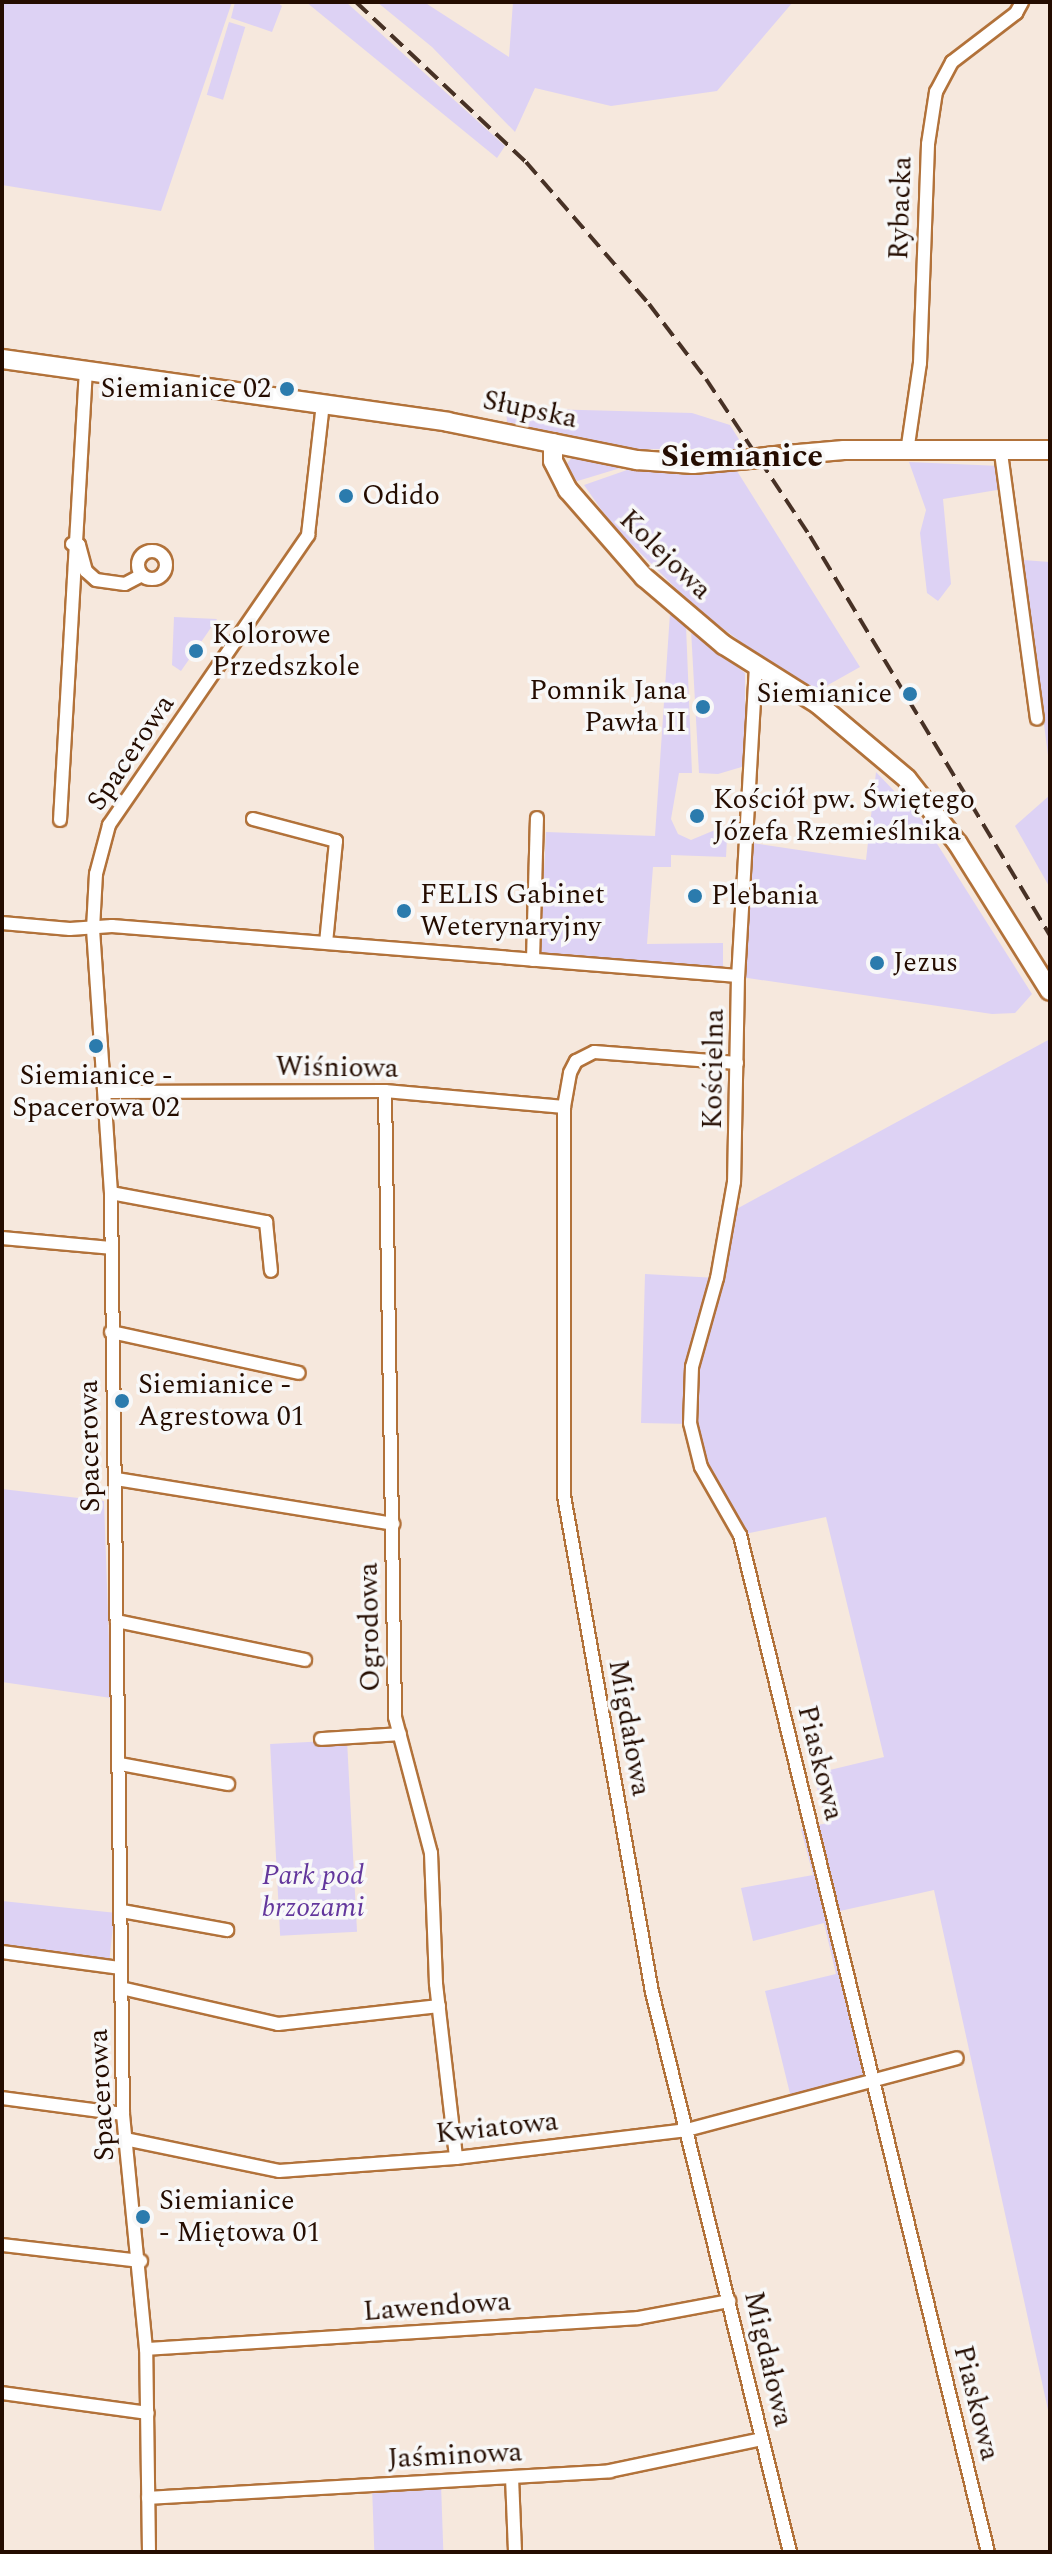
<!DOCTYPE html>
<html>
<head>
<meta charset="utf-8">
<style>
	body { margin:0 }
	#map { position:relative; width:1052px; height:2554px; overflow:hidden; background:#f6e8dd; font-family:Spectral,serif }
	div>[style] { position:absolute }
	.green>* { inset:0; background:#ddd2f4; transform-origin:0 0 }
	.roads { filter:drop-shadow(2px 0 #b2723a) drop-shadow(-2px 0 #b2723a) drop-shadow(0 2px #b2723a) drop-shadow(0 -2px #b2723a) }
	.street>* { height:12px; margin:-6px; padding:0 6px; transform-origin:6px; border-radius:6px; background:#fff }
	.street>.ring { margin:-6px; padding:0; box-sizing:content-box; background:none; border:12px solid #fff; border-radius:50% }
	.secondary>* { height:18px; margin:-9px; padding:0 9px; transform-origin:9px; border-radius:9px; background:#fff }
	.rail>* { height:4px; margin-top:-2px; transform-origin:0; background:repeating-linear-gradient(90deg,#473125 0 16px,transparent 0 24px) }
	.bridges { filter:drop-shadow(2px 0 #b2723a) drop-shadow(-2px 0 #b2723a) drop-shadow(0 2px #b2723a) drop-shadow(0 -2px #b2723a) }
	.secondary-bridge>* { height:18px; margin:-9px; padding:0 9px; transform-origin:9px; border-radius:9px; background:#fff }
	.dots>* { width:22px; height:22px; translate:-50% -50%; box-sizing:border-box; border:4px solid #f8f8f8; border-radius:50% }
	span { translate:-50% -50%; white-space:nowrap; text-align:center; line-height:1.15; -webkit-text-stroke:7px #f8f8f8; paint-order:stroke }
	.street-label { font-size:28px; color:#240c00 }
	.poi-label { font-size:28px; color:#240c00 }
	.right { translate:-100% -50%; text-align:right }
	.left { translate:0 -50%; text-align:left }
	.park-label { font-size:28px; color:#63379c; font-style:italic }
	.quarter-label { font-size:32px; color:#240c00; font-weight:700 }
	.frame { position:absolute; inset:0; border:4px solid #240c00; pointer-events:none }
</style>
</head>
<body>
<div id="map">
	<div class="green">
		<i style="clip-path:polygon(2px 2px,232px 2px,161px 211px,2px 185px)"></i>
		<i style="clip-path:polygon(235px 2px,277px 2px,282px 6px,272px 32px,231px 18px)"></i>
		<i style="clip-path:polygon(306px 2px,346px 2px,505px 146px,497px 158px)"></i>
		<i style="clip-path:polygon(377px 2px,424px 2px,509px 57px,513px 2px,793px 2px,717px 91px,611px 106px,535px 88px,515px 132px,432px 47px)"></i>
		<i style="left:229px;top:22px;width:17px;height:76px;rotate:17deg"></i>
		<i style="clip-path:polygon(506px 408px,692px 413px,730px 425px,745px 449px,636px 449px,507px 422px)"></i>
		<i style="clip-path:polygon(574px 455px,627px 466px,571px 483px,565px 466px)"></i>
		<i style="clip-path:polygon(909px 462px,1000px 466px,1003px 489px,943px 499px,951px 584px,938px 601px,927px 593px,920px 533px,926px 510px)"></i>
		<i style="clip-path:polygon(627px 470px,687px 475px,737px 471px,860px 667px,812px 694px,699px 611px,612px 525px,584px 485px)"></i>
		<i style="clip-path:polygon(1023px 560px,1050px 562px,1050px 771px)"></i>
		<i style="clip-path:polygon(670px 613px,686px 626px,692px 773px,679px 773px,671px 819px,678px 834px,691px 840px,715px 830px,727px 838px,726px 857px,671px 855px,671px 867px,653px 867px,647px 944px,723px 943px,723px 971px,540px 956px,546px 832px,655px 836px)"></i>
		<i style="clip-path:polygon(174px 617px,217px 619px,181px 671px,172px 665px)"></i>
		<i style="clip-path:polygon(691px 630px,745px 673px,745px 766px,718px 774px,699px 773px)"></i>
		<i style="clip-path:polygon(876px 772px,922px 820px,1032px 994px,1015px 1013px,992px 1014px,741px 977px,746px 842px,866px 860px)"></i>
		<i style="clip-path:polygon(1050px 795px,1050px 888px,1015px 826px)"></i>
		<i style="clip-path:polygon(1050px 1039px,1050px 2419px,934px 1890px,840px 1911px,878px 2083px,793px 2106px,765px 1991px,836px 1974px,824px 1923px,753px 1941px,741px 1888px,813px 1875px,801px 1829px,827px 1823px,813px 1774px,884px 1757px,826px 1517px,740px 1535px,716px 1496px,690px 1424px,641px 1423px,645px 1274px,717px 1278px,731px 1212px)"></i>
		<i style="clip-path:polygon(2px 1489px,104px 1501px,111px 1698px,2px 1682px)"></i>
		<i style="left:347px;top:1740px;width:192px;height:77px;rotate:87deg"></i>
		<i style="left:2px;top:1901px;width:113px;height:51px;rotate:6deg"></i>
		<i style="left:441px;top:2484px;width:68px;height:69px;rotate:88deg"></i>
	</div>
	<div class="roads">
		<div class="street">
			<i style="left:907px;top:452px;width:90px;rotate:-81.7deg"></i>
			<i style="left:920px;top:363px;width:219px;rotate:-87.9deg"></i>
			<i style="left:928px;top:144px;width:53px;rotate:-81.3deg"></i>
			<i style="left:936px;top:92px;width:34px;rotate:-62deg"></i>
			<i style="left:952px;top:62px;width:81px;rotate:-37.4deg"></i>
			<i style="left:1016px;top:13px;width:13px;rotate:-61deg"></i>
			<i style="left:1001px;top:453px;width:268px;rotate:82.3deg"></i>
			<i style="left:72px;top:544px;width:7px;rotate:8deg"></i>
			<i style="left:79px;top:545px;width:27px;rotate:75deg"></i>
			<i style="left:86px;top:571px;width:13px;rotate:42deg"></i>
			<i style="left:96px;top:580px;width:29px;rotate:8deg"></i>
			<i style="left:125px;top:584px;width:19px;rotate:-28deg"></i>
			<i class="ring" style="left:138px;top:551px;width:16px;height:16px"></i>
			<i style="left:756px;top:666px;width:311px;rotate:93.3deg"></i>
			<i style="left:738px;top:976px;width:206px;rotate:91.1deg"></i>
			<i style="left:734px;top:1182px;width:97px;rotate:100deg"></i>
			<i style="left:717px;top:1278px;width:92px;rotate:105.7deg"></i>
			<i style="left:692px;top:1367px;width:56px;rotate:92deg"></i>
			<i style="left:690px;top:1423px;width:45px;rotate:76deg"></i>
			<i style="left:701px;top:1467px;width:78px;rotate:60.2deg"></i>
			<i style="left:740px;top:1535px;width:1047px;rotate:76.3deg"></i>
			<i style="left:253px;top:819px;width:86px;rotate:14.8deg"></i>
			<i style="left:336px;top:841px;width:102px;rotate:95.6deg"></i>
			<i style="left:60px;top:820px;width:450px;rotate:-86.7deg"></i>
			<i style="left:2px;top:923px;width:68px;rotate:5deg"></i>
			<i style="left:70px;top:929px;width:42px;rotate:-4.1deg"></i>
			<i style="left:112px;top:926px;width:628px;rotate:4.57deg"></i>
			<i style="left:533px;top:960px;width:142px;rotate:-88.4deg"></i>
			<i style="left:737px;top:1063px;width:143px;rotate:-175.6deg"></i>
			<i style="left:594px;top:1052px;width:20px;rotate:153deg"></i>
			<i style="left:576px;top:1061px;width:13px;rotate:117deg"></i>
			<i style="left:570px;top:1073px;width:35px;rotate:100deg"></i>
			<i style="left:564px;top:1107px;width:389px;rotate:90deg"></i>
			<i style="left:564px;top:1496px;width:504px;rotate:79.94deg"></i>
			<i style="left:652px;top:1992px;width:577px;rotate:76.16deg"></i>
			<i style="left:385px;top:1091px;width:626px;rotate:89.08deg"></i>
			<i style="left:395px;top:1717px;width:141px;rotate:75.2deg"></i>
			<i style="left:431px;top:1853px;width:131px;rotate:87.8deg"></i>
			<i style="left:436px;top:1984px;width:175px;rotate:83.4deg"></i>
			<i style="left:108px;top:1092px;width:277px;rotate:-0.2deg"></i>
			<i style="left:385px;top:1091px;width:180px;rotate:5.1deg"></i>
			<i style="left:111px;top:1193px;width:158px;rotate:10.6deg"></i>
			<i style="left:266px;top:1222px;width:49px;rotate:84.2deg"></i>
			<i style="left:2px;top:1238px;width:109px;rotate:5.2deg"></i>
			<i style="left:111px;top:1332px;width:192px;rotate:12.3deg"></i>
			<i style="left:116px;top:1479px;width:281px;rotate:9.2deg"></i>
			<i style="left:117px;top:1621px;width:192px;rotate:11.7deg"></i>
			<i style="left:321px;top:1739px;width:79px;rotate:-3.6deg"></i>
			<i style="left:120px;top:1764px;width:110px;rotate:10.5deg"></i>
			<i style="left:122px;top:1911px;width:107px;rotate:10.3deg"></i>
			<i style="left:2px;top:1952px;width:120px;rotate:7.7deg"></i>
			<i style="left:121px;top:1988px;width:161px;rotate:12.9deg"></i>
			<i style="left:278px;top:2024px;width:162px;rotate:-6.4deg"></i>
			<i style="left:2px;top:2098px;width:122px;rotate:7.5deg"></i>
			<i style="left:125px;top:2139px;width:157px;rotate:11.7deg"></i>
			<i style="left:279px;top:2171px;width:177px;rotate:-4.2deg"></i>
			<i style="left:456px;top:2158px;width:233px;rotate:-6.9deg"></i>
			<i style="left:687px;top:2130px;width:279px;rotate:-14.9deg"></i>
			<i style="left:2px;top:2245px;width:140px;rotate:6.6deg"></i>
			<i style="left:146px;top:2349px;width:493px;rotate:-3.6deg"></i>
			<i style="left:638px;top:2318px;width:93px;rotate:-10.6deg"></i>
			<i style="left:2px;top:2393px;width:147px;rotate:7.8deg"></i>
			<i style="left:512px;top:2477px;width:75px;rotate:87.7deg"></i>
			<i style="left:148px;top:2498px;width:463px;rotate:-3.3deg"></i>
			<i style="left:610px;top:2471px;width:155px;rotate:-11.9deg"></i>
			<i style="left:149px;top:2552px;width:203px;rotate:-90.8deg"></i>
			<i style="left:146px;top:2349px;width:236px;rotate:-95.6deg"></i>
			<i style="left:123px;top:2114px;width:921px;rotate:-90.75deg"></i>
			<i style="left:111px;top:1193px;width:265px;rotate:-93.9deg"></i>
			<i style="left:93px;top:929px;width:55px;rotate:-86.9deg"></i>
			<i style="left:96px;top:874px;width:51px;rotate:-75.1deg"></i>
			<i style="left:109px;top:825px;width:352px;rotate:-55.5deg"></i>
			<i style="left:308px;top:535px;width:132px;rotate:-83.5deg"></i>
		</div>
		<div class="secondary">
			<i style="left:2px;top:359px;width:450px;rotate:8deg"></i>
			<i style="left:448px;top:422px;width:193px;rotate:11.4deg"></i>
			<i style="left:637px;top:460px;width:56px;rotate:4.1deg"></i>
			<i style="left:693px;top:464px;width:57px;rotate:-5deg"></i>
			<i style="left:553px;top:443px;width:18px;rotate:90deg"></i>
			<i style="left:553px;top:461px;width:33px;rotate:63deg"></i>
			<i style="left:568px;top:490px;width:116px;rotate:48.9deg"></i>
			<i style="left:644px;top:577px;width:105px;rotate:40.4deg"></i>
			<i style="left:724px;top:645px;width:111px;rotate:32.1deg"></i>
			<i style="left:818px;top:704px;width:116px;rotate:40.1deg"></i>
			<i style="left:907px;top:779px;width:83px;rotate:51.9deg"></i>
			<i style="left:958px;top:844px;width:173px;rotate:58deg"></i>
			<i style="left:775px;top:456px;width:69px;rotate:-5deg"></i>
			<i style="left:844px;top:450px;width:206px"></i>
		</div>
	</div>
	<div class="rail">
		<i style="left:356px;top:2px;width:233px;rotate:43.3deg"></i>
		<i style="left:526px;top:162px;width:188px;rotate:49.1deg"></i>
		<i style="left:649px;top:304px;width:94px;rotate:52.8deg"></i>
		<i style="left:706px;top:379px;width:188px;rotate:56.5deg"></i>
		<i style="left:810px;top:536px;width:466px;rotate:59deg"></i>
	</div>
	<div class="bridges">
		<div class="secondary-bridge">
			<i style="left:750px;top:459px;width:25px;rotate:-7deg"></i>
		</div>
	</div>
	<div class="dots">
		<i style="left:287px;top:389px;background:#2b7bad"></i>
		<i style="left:346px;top:496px;background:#2b7bad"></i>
		<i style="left:196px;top:651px;background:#2b7bad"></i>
		<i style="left:910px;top:694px;background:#2b7bad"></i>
		<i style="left:703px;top:707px;background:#2b7bad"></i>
		<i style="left:697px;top:816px;background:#2b7bad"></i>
		<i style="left:695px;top:896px;background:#2b7bad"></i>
		<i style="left:404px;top:911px;background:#2b7bad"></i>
		<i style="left:877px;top:963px;background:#2b7bad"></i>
		<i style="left:96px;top:1046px;background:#2b7bad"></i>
		<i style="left:122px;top:1401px;background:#2b7bad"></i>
		<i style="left:143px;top:2217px;background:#2b7bad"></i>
	</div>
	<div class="street-label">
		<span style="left:901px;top:208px;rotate:-88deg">Rybacka</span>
		<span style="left:530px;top:410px;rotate:12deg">Słupska</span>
		<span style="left:665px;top:555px;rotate:44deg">Kolejowa</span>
		<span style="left:131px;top:753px;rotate:-56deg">Spacerowa</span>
		<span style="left:337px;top:1068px;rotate:1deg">Wiśniowa</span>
		<span style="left:714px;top:1069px;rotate:-89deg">Kościelna</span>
		<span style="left:90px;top:1446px;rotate:-91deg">Spacerowa</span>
		<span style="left:370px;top:1627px;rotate:-91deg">Ogrodowa</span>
		<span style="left:629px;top:1728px;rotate:80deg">Migdałowa</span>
		<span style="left:820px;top:1763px;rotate:76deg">Piaskowa</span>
		<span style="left:102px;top:2095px;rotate:-93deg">Spacerowa</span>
		<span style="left:497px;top:2128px;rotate:-6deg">Kwiatowa</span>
		<span style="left:437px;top:2307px;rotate:-4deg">Lawendowa</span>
		<span style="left:768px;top:2359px;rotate:77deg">Migdałowa</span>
		<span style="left:976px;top:2403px;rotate:76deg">Piaskowa</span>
		<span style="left:455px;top:2456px;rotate:-3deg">Jaśminowa</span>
	</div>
	<div class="poi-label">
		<span class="right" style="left:271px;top:389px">Siemianice 02</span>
		<span class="left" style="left:362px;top:496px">Odido</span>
		<span class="left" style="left:212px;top:651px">Kolorowe<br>Przedszkole</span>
		<span class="right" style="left:687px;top:707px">Pomnik Jana<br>Pawła II</span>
		<span class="right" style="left:892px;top:694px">Siemianice</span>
		<span class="left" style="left:713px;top:816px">Kościół pw. Świętego<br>Józefa Rzemieślnika</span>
		<span class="left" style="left:420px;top:911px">FELIS Gabinet<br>Weterynaryjny</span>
		<span class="left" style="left:711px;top:896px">Plebania</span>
		<span class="left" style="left:893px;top:963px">Jezus</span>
		<span style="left:96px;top:1092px">Siemianice -<br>Spacerowa 02</span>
		<span class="left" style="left:138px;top:1401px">Siemianice -<br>Agrestowa 01</span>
		<span class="left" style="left:159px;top:2217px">Siemianice<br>- Miętowa 01</span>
	</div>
	<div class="park-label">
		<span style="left:313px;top:1892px">Park pod<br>brzozami</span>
	</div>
	<div class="quarter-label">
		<span style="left:742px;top:457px">Siemianice</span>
	</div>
	<div class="frame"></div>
</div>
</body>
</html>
